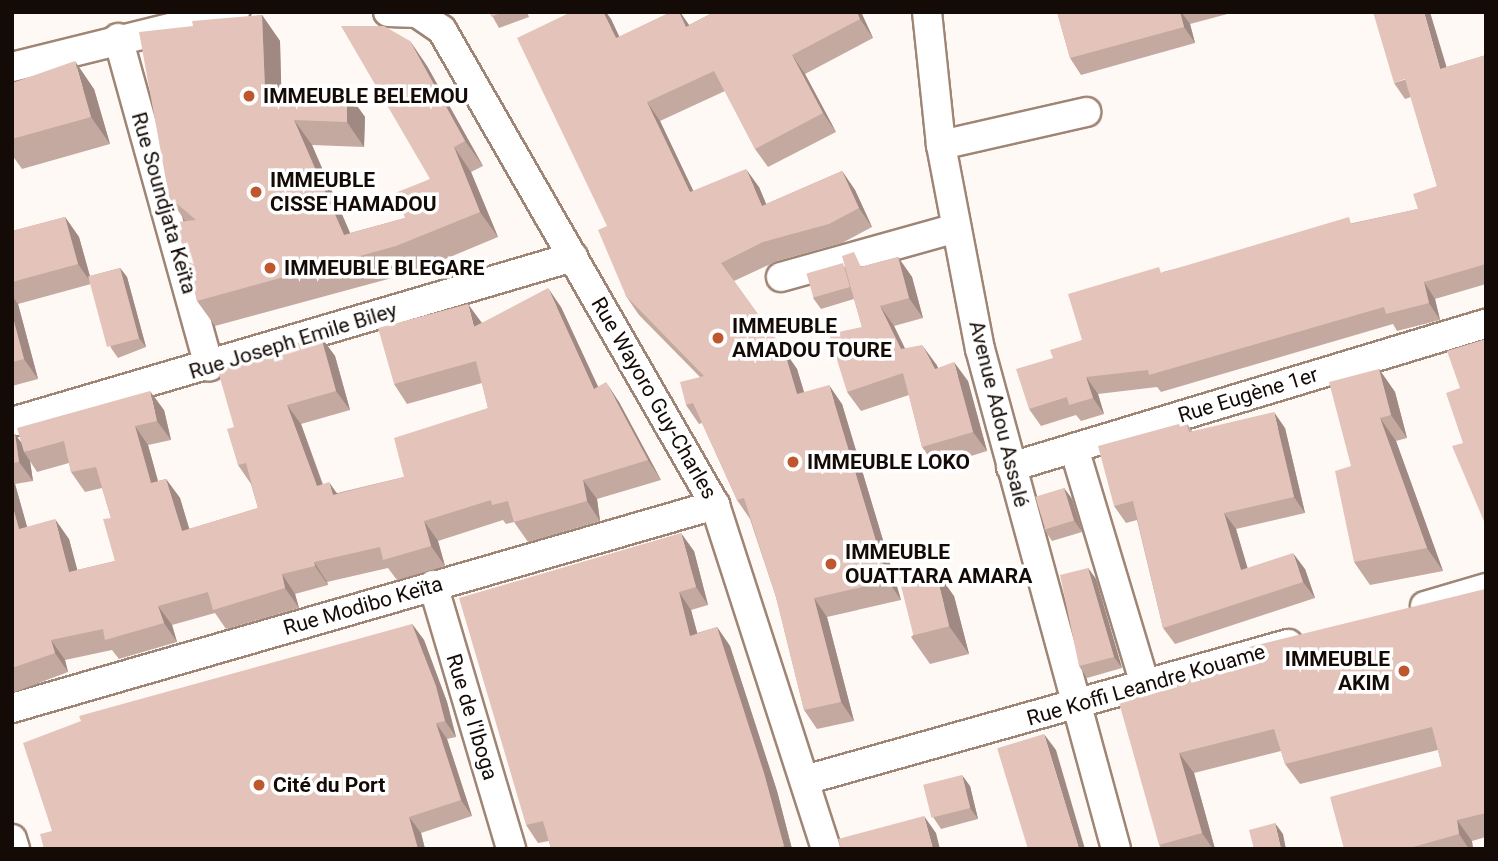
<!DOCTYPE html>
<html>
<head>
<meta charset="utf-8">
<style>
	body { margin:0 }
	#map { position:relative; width:1498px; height:861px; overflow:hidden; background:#fff9f5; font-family:Roboto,sans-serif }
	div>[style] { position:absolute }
	.roads { filter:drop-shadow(2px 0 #9e8575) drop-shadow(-2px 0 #9e8575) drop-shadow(0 2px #9e8575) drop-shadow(0 -2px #9e8575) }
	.minor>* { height:28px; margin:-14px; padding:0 14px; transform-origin:14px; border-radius:14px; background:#fff }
	.wall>* { inset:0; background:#c4a9a0 }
	.shaded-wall>* { inset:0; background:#a08982 }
	.building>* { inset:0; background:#e4c4ba; transform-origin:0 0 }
	.dots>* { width:19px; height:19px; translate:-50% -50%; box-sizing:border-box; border:4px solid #fff; border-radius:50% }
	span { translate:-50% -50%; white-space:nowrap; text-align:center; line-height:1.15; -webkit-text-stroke:7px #fff; paint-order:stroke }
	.poi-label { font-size:21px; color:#140b06; font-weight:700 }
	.left { translate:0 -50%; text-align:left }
	.right { translate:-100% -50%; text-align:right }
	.street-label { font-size:21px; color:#140b06 }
	.frame { position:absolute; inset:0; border:14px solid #140b06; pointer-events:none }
</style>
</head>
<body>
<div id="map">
	<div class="roads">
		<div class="minor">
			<i style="left:388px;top:12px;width:29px;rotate:2deg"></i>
			<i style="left:417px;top:13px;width:30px;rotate:34deg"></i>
			<i style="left:442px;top:30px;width:548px;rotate:60.11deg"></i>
			<i style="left:715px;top:505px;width:361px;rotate:72.1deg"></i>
			<i style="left:927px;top:12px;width:134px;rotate:84deg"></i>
			<i style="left:941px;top:145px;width:208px;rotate:79.2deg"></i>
			<i style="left:980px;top:349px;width:518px;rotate:74.78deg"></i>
			<i style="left:118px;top:38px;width:341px;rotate:74.5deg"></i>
			<i style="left:12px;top:67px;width:230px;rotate:-13.9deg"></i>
			<i style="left:941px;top:145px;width:149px;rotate:-12.8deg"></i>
			<i style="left:781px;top:277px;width:182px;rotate:-15.6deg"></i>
			<i style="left:12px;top:422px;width:585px;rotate:-16.39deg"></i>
			<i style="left:1074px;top:448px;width:247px;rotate:73.3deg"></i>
			<i style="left:1011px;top:467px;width:496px;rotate:-16.8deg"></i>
			<i style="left:433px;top:585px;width:275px;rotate:73.5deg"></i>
			<i style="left:1425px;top:606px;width:64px;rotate:-16.4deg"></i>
			<i style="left:12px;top:708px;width:732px;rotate:-16.11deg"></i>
			<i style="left:805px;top:780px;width:502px;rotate:-15.73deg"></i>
			<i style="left:12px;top:839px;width:10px;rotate:73deg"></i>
		</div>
	</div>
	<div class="wall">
		<i style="clip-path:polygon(490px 12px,527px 12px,529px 17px,499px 28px)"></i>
		<i style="clip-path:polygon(671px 12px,680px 12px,689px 25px,714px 12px,861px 12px,873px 38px,805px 74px,836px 132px,768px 167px,755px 149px,725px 91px,660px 121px,693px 191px,759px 187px,766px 204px,842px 171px,855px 190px,872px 227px,842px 243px,777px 261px,734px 281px,797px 369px,804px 392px,842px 404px,901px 600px,827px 617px,854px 721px,817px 729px,804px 710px,776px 597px,750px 519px,737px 500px,702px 423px,699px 424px,686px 405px,700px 377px,639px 315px,626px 296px,607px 226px,611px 19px,619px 37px)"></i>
		<i style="clip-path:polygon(1057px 12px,1235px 12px,1190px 24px,1195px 43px,1081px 75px,1070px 58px)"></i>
		<i style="clip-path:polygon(262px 15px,280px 41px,281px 90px,347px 92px,365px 117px,364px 147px,312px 145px,350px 233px,405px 218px,430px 179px,410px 41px,427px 66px,483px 166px,471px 172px,498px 237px,414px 272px,215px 326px,197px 301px,185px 221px,169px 197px,193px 26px)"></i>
		<i style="clip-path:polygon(1486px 55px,1486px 284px,1435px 299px,1440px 320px,1397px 331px,1393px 324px,1161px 392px,1157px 387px,1098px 394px,1104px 414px,1081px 421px,1076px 415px,1041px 426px,1029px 409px,1053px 358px,1082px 340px,1163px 272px,1353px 223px,1418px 209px,1437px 186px,1411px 97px,1405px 99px,1394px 83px)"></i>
		<i style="clip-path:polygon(12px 83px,94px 89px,110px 144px,22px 169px,12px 155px)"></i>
		<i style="clip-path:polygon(65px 217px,79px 237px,90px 276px,120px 268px,127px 277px,146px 347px,118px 358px,111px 348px,91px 284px,18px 304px,38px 379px,12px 386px,12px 231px)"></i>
		<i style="clip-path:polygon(898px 257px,912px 277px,923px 318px,894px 326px,905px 348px,936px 364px,938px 368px,968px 381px,987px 451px,936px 467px,922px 447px,909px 395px,861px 411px,847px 392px,862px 327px,854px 299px,821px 309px,813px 298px,845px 266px,864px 266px)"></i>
		<i style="clip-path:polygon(evenodd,561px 307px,598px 387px,619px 402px,661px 480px,597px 499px,600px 521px,528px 542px,514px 522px,506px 524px,503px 520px,438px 541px,445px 566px,397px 580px,388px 568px,327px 582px,328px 585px,295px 594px,299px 608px,226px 629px,215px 613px,172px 625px,177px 642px,119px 659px,112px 650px,65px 660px,68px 672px,12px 693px,12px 435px,15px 434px,21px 442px,164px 410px,171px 440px,148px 445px,158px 481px,166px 479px,180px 498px,189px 529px,258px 508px,251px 484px,238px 465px,234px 427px,321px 337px,335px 356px,350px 410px,301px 424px,323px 484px,337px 493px,404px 477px,488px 408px,482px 383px,407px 404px,394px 384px,482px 323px,561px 307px,30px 461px,37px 472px,69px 463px,71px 472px,85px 492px,102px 488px,111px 518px,115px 561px,77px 570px,69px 539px,27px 527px,15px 484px,33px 481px,30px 461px)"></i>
		<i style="clip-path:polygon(1379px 369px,1395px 392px,1407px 438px,1396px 441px,1443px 571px,1370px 585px,1354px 562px)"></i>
		<i style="clip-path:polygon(1186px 422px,1192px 431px,1285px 428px,1305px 513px,1236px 529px,1247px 568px,1305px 569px,1315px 598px,1175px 644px,1163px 628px,1137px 520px,1126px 523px,1114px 506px)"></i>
		<i style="clip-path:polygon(1064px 488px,1072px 499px,1082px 532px,1052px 541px,1044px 529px)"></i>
		<i style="clip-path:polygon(694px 551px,708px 605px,691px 610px,697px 633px,717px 627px,730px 646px,777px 791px,792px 849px,551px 849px,549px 841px,538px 843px,526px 825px)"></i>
		<i style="clip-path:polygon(1088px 568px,1096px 579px,1122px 668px,1087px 678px,1079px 666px)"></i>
		<i style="clip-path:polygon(1486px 590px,1486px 837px,1472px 841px,1473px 849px,1344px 849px,1442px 766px,1438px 750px,1300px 784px,1285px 764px,1281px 751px,1194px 773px,1215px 849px,1162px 849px,1159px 845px,1167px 685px,1252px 657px)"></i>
		<i style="clip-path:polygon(954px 596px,969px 654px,930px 664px,911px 637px)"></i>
		<i style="clip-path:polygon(412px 624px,424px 640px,447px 702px,456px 737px,447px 739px,472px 816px,421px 833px,425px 849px,44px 849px,52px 831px)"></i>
		<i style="clip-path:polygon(970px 786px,978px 819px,941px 829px,933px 817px)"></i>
	</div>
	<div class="shaded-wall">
		<i style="clip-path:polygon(603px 12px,606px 12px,611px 19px,629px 57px,616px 38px)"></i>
		<i style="clip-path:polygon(679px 12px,680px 12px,691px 28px,686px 27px)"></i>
		<i style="clip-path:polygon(857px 12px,861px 12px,873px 38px,860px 19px)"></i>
		<i style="clip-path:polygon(1180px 12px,1181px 12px,1190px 24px,1195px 43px,1184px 27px)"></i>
		<i style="clip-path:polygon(1424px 12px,1430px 12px,1452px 85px,1440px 69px)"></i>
		<i style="clip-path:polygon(262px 15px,280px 41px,282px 115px,265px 90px)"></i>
		<i style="clip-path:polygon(410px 41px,427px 66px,483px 166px,465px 141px)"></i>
		<i style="clip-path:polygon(792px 55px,805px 74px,836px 132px,823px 113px)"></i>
		<i style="clip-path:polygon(75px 61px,94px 89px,110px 144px,91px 117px)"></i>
		<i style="clip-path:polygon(347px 92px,365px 117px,364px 147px,347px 122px)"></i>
		<i style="clip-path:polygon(647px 102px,660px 121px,703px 211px,690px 192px)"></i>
		<i style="clip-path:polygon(294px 120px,312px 145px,360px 256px,344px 235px)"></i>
		<i style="clip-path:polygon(454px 147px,471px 172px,498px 237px,480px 212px)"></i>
		<i style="clip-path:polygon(746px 169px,759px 187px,775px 225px,762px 206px)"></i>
		<i style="clip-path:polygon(842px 171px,855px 190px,872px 227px,859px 208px)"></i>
		<i style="clip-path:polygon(65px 217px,79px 237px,92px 284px,78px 264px)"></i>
		<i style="clip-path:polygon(898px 257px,912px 277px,923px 318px,909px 298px)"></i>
		<i style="clip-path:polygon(120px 268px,127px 277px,146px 347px,139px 338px)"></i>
		<i style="clip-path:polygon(1424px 282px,1435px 299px,1440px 320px,1429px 303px)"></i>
		<i style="clip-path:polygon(548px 288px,561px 307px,608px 408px,594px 389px)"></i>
		<i style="clip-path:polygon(12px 296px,18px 304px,38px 379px,24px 359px,12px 314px)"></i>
		<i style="clip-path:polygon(468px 304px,482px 323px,474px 327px)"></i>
		<i style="clip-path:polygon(880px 306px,894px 326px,914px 368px,901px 349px)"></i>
		<i style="clip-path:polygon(321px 337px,335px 356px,350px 410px,336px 391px)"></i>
		<i style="clip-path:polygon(922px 345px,936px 364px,949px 388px,935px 369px)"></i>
		<i style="clip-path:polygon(784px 350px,797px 369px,810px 412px,797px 394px)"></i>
		<i style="clip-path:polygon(954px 362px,968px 381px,987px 451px,973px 432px)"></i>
		<i style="clip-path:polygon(1379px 369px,1395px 392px,1407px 438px,1391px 415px)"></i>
		<i style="clip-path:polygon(1086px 377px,1098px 394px,1104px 414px,1093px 398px)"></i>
		<i style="clip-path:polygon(606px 382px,619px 402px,661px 480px,648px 460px)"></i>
		<i style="clip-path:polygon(829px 385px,842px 404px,901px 600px,888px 581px)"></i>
		<i style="clip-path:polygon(150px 391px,164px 410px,171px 440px,157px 421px)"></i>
		<i style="clip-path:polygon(287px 405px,301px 424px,330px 506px,317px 486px)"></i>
		<i style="clip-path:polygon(1274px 412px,1285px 428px,1305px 513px,1294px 497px)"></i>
		<i style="clip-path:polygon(1380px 418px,1396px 441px,1443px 571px,1427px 548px)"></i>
		<i style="clip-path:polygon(135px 426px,148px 445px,164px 503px,151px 483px)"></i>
		<i style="clip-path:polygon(15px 434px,27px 451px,24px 452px,30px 461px,33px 481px,19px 462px)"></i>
		<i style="clip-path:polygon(166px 479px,180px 498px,196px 551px,182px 531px)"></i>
		<i style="clip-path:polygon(583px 480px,597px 499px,600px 521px,587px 501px)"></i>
		<i style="clip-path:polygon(12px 481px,15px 484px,33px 548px,19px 529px,12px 504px)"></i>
		<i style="clip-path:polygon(329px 482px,343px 502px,333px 495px)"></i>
		<i style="clip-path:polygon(1064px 488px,1072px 499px,1082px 532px,1074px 520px)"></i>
		<i style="clip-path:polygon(1224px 513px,1236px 529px,1253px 586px,1241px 570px)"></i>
		<i style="clip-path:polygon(55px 519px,69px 539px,83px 591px,69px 572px)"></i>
		<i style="clip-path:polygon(424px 521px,438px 541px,445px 566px,431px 546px)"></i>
		<i style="clip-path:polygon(681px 533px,694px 551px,708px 605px,696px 587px)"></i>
		<i style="clip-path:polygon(1293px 553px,1305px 569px,1315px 598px,1303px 582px)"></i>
		<i style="clip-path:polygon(314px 562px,327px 582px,328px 585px,315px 566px)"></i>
		<i style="clip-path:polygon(1088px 568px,1096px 579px,1122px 668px,1114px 657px)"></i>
		<i style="clip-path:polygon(935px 569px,954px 596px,969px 654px,949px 626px)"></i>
		<i style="clip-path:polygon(282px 574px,295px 594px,299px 608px,285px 588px)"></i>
		<i style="clip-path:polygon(679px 592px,691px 610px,703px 654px,690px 636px)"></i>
		<i style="clip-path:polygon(814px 598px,827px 617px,854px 721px,841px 702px)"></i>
		<i style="clip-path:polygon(158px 606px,172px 625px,177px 642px,164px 623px)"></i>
		<i style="clip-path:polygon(412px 624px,424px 640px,447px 702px,456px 737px,445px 721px)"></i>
		<i style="clip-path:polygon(717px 627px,730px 646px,777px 791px,792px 849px,785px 849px,784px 846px)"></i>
		<i style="clip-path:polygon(51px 640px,65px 660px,68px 672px,55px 653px)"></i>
		<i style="clip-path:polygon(436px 723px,447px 739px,472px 816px,461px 800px)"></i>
		<i style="clip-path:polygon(1044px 734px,1056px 750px,1085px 849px,1079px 849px)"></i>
		<i style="clip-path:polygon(1179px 753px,1194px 773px,1215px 849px,1213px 849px,1202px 833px)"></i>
		<i style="clip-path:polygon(962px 775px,970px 786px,978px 819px,970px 808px)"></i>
		<i style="clip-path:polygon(924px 816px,936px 833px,940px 849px,933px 849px)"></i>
		<i style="clip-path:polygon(409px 817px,421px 833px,425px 849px,418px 849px)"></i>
		<i style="clip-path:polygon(1457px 820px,1472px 841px,1473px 849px,1469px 849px,1459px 834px)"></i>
		<i style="clip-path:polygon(1275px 823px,1283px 834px,1286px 849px,1281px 849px)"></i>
	</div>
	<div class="building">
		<i style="clip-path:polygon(490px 12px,503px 12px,491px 17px)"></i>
		<i style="clip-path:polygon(571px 12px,603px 12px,616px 38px,671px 12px,679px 12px,686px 27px,714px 12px,857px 12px,860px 19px,792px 55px,823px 113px,755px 149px,714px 71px,647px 102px,690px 192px,746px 169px,762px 206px,842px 171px,859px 208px,829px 224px,763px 242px,721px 263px,784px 350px,797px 394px,829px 385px,888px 581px,814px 598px,841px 702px,804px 710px,776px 597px,744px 498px,737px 500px,693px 403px,686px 405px,680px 382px,704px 376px,626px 296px,598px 230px,607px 226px,517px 38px)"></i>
		<i style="clip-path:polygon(1057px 12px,1180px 12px,1184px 27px,1070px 58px)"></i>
		<i style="clip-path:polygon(1373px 12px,1424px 12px,1440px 69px,1486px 55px,1486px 264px,1424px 282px,1429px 303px,1386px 314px,1384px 307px,1149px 375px,1148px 370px,1086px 377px,1093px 398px,1069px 405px,1067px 397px,1029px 409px,1016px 369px,1053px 358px,1050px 350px,1082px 340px,1068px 294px,1159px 267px,1161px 273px,1349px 217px,1351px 224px,1418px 209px,1413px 194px,1437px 186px,1405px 79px,1394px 83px)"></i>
		<i style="clip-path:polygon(262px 15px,265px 90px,347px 92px,347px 122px,294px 120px,344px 235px,405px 218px,395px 193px,430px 179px,341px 26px,384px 26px,410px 41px,465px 141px,454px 147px,480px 212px,396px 246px,197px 301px,176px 222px,196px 220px,169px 197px,139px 32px,193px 26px,192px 21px)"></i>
		<i style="clip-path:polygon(75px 61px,91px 117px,12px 139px,12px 83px)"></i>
		<i style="clip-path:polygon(65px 217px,78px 264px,12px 282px,12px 231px)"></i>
		<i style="clip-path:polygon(854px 252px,861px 267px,898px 257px,909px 298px,880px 306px,901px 349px,922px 345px,935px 369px,954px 362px,973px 432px,922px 447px,903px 373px,847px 392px,829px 334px,862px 327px,842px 256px)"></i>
		<i style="left:843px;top:263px;width:25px;height:38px;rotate:74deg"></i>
		<i style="left:120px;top:268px;width:73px;height:33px;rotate:75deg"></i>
		<i style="clip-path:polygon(548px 288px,594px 389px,606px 382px,648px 460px,583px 480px,587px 501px,514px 522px,508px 501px,492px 505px,491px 500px,424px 521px,431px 546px,383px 560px,380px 547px,314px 562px,315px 566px,282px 574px,285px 588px,213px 610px,208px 592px,158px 606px,164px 623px,105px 640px,103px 629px,51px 640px,55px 653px,12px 668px,12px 504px,19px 529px,55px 519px,69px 572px,115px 561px,103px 519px,111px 518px,96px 467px,71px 472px,64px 441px,24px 452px,17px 428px,150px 391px,157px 421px,135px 426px,151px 483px,166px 479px,182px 531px,258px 508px,246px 463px,238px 465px,227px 429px,234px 427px,216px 364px,321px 337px,336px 391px,287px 405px,317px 486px,329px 482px,333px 495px,404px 477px,394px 438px,488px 408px,476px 361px,394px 384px,378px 328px,468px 304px,474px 327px)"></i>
		<i style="clip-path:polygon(12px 314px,24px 359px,12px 362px)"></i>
		<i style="clip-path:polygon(1486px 339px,1486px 526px,1452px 446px,1463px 443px,1446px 393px,1460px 388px,1447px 351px)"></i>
		<i style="clip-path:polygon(1379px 369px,1391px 415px,1380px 418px,1427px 548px,1354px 562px,1335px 471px,1351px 466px,1329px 382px)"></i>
		<i style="clip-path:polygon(1274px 412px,1294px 497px,1224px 513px,1241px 570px,1293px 553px,1303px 582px,1163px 628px,1133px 501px,1114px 506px,1098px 446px,1186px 422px,1189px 432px)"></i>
		<i style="clip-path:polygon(15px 434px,19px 462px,12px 463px,12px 435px)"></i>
		<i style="left:1064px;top:488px;width:34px;height:30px;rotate:73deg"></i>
		<i style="clip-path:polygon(681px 533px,696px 587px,679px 592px,690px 636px,717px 627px,764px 773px,784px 846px,778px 848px,778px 849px,551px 849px,543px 821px,526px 825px,459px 598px)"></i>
		<i style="clip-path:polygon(1088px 568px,1114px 657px,1079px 666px,1060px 575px)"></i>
		<i style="left:935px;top:569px;width:59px;height:37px;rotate:76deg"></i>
		<i style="clip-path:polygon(1485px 589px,1486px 813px,1457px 820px,1459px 834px,1406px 849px,1344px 849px,1330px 797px,1442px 766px,1432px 727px,1285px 764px,1274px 729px,1179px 753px,1202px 833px,1159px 845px,1118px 699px,1167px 685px,1165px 680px,1252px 657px,1249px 647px)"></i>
		<i style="clip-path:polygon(412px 624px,436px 686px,445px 721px,436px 723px,461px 800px,409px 817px,418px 849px,44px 849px,40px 834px,52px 831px,23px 743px,81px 721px,79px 716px)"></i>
		<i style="left:1044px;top:734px;width:120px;height:49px;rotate:73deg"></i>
		<i style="left:962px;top:775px;width:34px;height:40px;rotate:76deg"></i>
		<i style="clip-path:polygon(924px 816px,933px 849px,841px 849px,838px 839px)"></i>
		<i style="clip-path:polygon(1275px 823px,1281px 849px,1254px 849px,1249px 830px)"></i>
	</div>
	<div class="dots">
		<i style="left:249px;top:96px;background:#be572d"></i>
		<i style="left:256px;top:192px;background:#be572d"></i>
		<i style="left:270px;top:268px;background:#be572d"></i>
		<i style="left:718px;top:338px;background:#be572d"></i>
		<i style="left:793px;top:462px;background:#be572d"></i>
		<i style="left:831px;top:564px;background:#be572d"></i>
		<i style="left:1404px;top:671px;background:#be572d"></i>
		<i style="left:259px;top:785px;background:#be572d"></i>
	</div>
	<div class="poi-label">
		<span class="left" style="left:263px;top:96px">IMMEUBLE BELEMOU</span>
		<span class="left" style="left:270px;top:192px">IMMEUBLE<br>CISSE HAMADOU</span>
		<span class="left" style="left:284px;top:268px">IMMEUBLE BLEGARE</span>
		<span class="left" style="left:732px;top:338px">IMMEUBLE<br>AMADOU TOURE</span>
		<span class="left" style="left:807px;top:462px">IMMEUBLE LOKO</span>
		<span class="left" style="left:845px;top:564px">IMMEUBLE<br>OUATTARA AMARA</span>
		<span class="right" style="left:1390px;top:671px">IMMEUBLE<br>AKIM</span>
		<span class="left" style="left:273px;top:785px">Cité du Port</span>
	</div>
	<div class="street-label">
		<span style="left:164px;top:203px;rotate:74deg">Rue Soundjata Keïta</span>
		<span style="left:293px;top:341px;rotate:-17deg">Rue Joseph Emile Biley</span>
		<span style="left:1248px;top:395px;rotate:-17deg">Rue Eugène 1er</span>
		<span style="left:654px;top:398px;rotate:60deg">Rue Wayoro Guy-Charles</span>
		<span style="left:999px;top:414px;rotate:76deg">Avenue Adou Assalé</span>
		<span style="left:363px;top:606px;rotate:-16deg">Rue Modibo Keïta</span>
		<span style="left:1146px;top:685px;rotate:-16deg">Rue Koffi Leandre Kouame</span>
		<span style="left:472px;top:717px;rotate:73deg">Rue de l'Iboga</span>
	</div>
	<div class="frame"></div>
</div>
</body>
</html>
